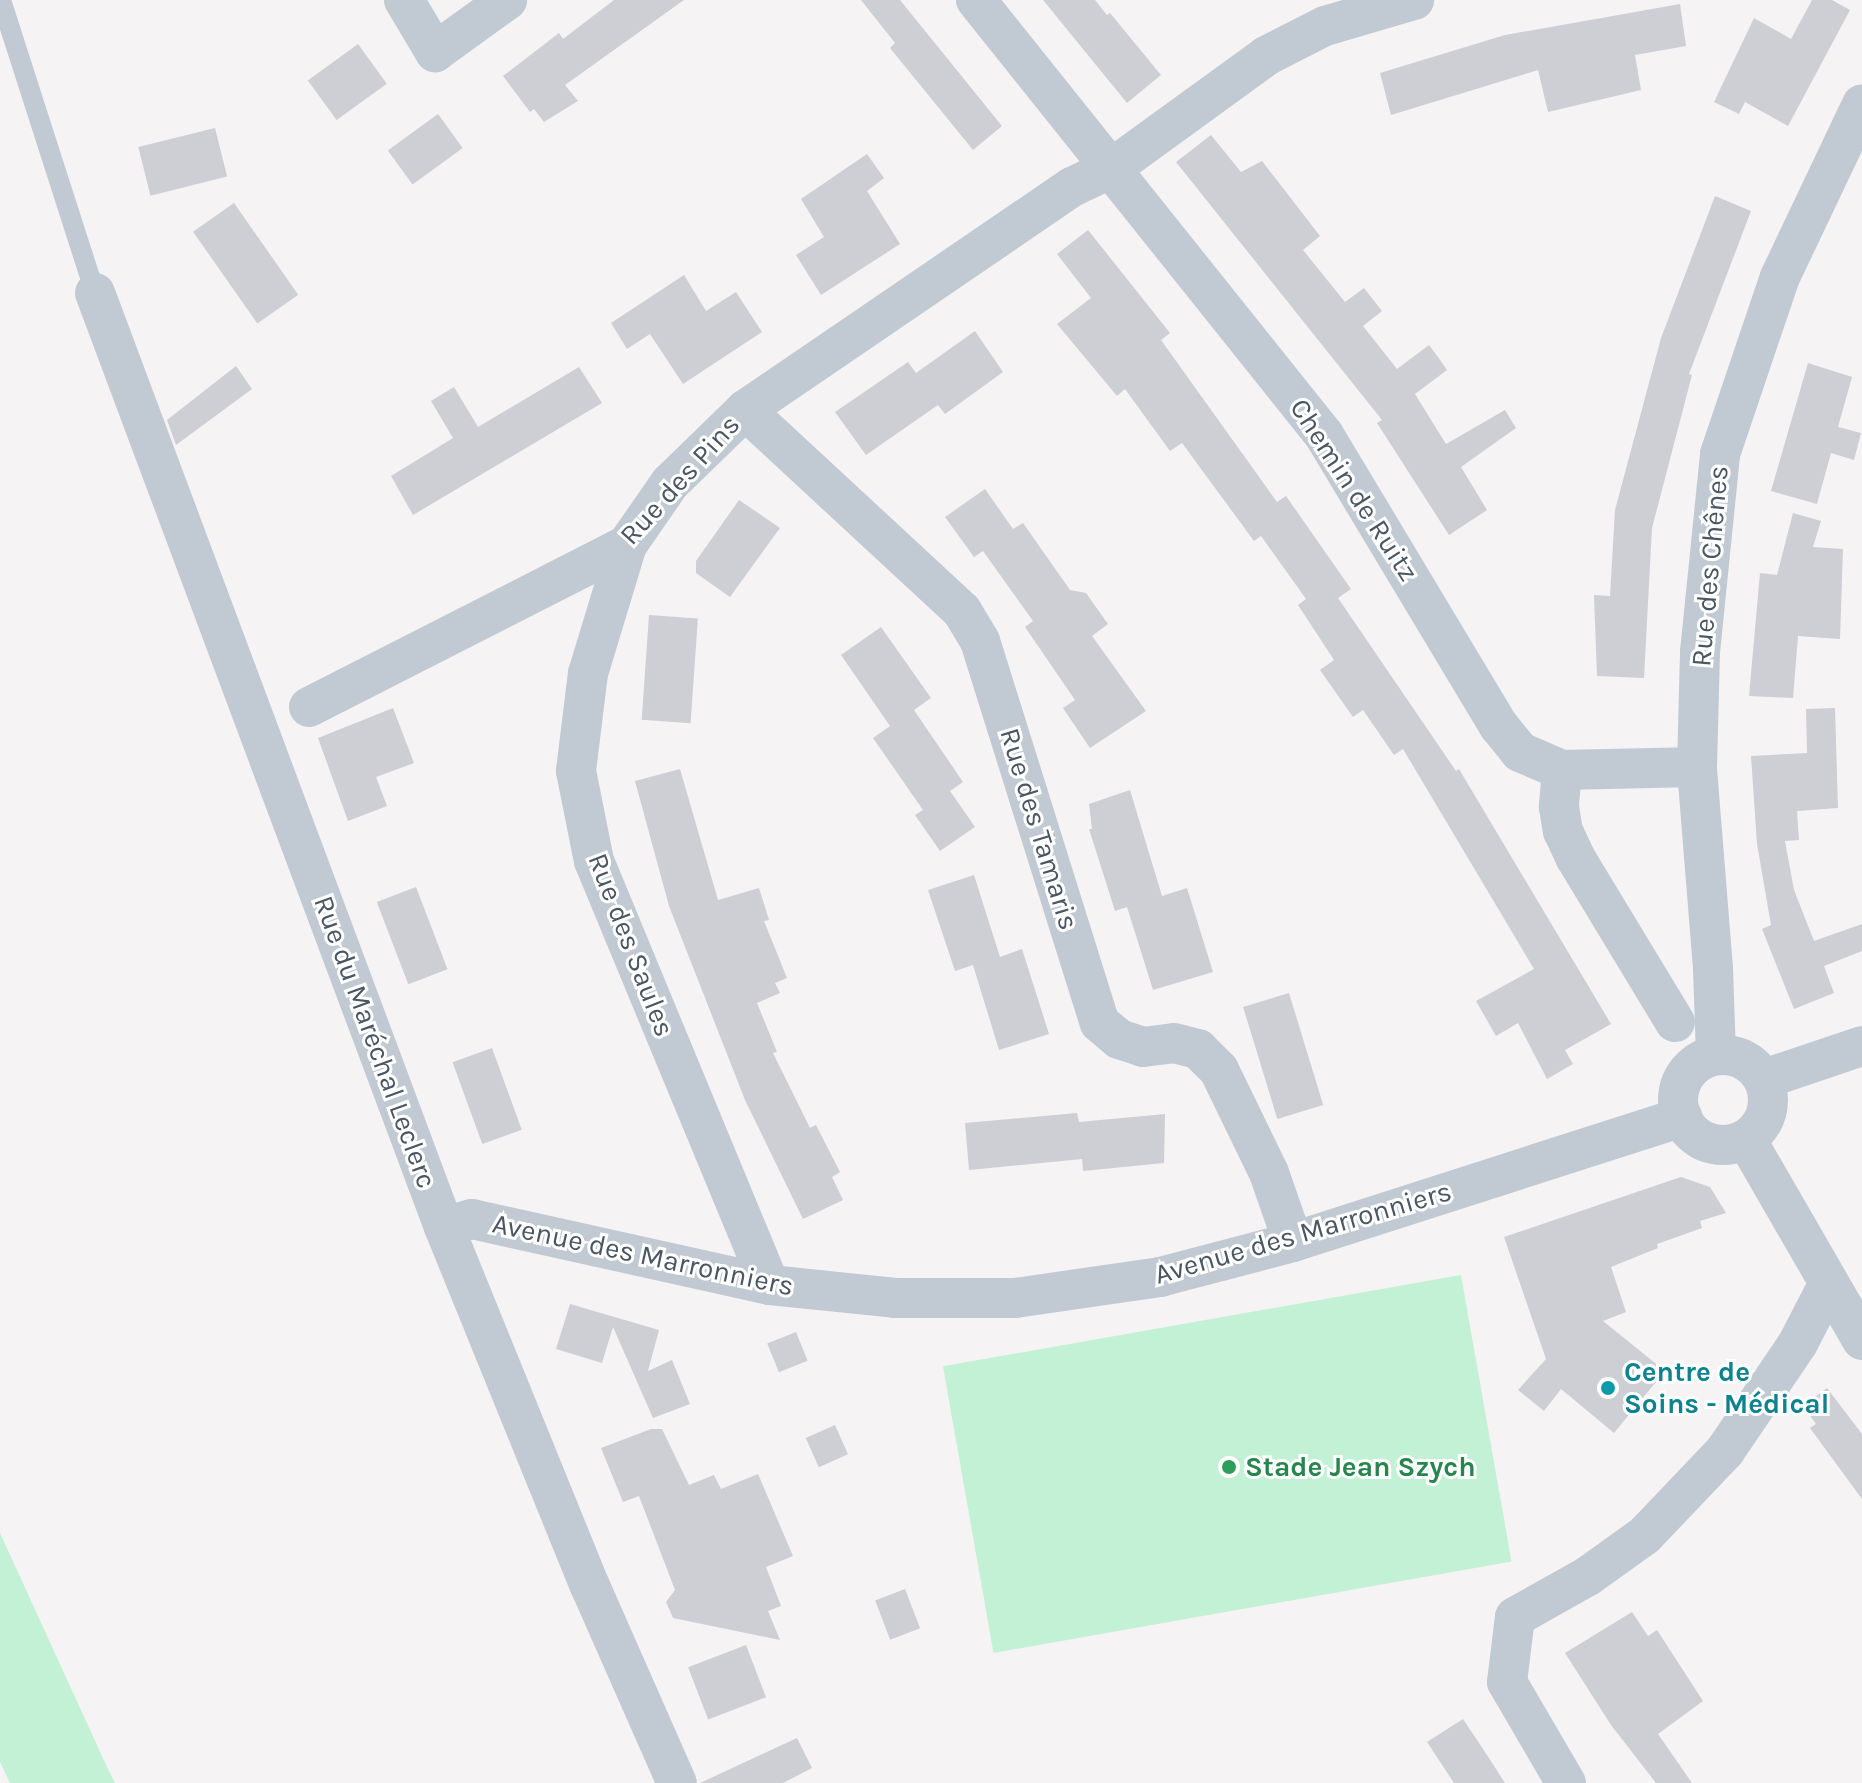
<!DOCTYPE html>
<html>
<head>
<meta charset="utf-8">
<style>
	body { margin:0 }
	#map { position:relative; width:1862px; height:1783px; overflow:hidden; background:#f5f3f3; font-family:Karla,sans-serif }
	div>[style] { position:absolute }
	.green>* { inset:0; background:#c3f1d5; transform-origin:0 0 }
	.building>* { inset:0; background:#cdcfd5; transform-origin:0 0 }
	.service>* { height:20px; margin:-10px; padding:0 10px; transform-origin:10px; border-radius:10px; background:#c1cad2 }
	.minor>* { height:40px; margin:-20px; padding:0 20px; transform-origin:20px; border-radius:20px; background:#c1cad2 }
	.minor>.ring { margin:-20px; padding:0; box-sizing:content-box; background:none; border:40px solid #c1cad2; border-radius:50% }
	.dots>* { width:22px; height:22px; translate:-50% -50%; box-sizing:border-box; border:4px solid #fff; border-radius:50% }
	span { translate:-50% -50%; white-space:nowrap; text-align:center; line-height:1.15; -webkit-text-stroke:6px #fff; paint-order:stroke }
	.street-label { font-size:28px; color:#4a5661 }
	.culture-label { font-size:28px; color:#0d838f; font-weight:700 }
	.left { translate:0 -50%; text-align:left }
	.leisure-label { font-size:28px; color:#27864d; font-weight:700 }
</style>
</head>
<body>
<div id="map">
	<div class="green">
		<i style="left:1461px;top:1275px;width:291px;height:526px;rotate:80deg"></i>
		<i style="clip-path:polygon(0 1533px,107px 1767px,115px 1783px,10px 1783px,0 1762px)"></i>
	</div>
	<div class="building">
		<i style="clip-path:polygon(614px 0,684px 0,565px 85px,578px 101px,544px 122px,534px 109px,530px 112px,503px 76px,559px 33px,563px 39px)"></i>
		<i style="clip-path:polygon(861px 0,900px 0,1002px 126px,973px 150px,890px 48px,895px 43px)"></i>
		<i style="clip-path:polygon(1043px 0,1095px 0,1107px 15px,1110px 13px,1161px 75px,1127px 103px)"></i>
		<i style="clip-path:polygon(1812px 0,1832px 0,1850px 10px,1788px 126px,1745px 102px,1739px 114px,1714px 102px,1754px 18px,1791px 39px)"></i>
		<i style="clip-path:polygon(1680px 4px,1686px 46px,1635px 55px,1641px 90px,1548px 112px,1538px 70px,1391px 115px,1380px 73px,1505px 35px)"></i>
		<i style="left:358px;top:44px;width:49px;height:62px;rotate:54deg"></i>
		<i style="left:438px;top:114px;width:42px;height:62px;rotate:54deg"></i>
		<i style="left:215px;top:128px;width:50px;height:79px;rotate:76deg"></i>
		<i style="clip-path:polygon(1211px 135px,1241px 172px,1262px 161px,1320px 236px,1303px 250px,1345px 302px,1364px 288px,1382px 311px,1363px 326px,1397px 369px,1429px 345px,1438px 357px,1447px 370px,1415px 394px,1446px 444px,1505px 410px,1516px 428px,1461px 467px,1487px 510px,1449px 535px,1377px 423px,1382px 420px,1176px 162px)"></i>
		<i style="clip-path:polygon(867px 154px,884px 178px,867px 191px,900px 244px,821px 295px,796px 255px,824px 237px,801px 199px)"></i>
		<i style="clip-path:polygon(1715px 196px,1751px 211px,1689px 374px,1692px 375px,1652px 528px,1644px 678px,1597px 676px,1594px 595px,1610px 596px,1615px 510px,1661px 338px)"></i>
		<i style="left:234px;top:203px;width:112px;height:50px;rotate:55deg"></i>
		<i style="clip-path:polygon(1088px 230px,1170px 333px,1161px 340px,1277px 502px,1286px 496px,1351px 589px,1338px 598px,1456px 771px,1459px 769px,1611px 1024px,1565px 1050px,1573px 1064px,1547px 1079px,1518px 1023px,1496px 1036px,1476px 1001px,1534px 969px,1403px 749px,1394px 755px,1363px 710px,1353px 717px,1320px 670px,1334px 660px,1298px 605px,1306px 599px,1261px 536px,1254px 541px,1182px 443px,1170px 451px,1125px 389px,1117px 396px,1057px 324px,1091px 298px,1057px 254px)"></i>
		<i style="clip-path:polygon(684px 275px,706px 311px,736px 292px,762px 332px,683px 384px,650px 334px,627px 349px,611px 323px)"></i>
		<i style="clip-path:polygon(975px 331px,1003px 372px,945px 414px,938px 405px,866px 455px,835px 412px,908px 362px,916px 373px)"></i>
		<i style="clip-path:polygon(1808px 363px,1852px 377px,1838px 427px,1861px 433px,1854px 460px,1831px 453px,1817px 504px,1771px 491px)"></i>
		<i style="clip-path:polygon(236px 366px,252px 389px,176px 445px,167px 420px)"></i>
		<i style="clip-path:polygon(579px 367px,602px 403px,413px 515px,391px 476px,453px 438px,431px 401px,454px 387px,478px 427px)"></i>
		<i style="clip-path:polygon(985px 489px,1013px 529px,1023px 523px,1070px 590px,1086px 593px,1108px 624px,1092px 636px,1146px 711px,1090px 748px,1063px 708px,1075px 700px,1025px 627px,1033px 621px,983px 551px,974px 557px,945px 517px)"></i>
		<i style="clip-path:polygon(739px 500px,780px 528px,730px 597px,696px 573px,696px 561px)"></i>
		<i style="clip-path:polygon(1793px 513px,1821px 521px,1813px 547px,1843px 549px,1840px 639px,1798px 636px,1793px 698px,1749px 696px,1760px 573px,1777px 575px)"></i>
		<i style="left:649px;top:615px;width:49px;height:105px;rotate:4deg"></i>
		<i style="clip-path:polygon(881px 627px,931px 698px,914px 710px,963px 782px,950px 791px,975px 827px,940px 851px,915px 815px,923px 810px,873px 738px,890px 726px,841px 655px)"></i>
		<i style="clip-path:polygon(393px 708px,414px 763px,376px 777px,387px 806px,348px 821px,318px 738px)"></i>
		<i style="clip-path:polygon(1835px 708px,1838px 808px,1797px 811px,1799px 840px,1785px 841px,1794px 890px,1814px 941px,1862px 924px,1862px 951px,1824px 966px,1834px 993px,1794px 1009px,1762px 929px,1771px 925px,1757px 844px,1751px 756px,1807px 753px,1806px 709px)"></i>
		<i style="clip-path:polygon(680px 769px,718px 900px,759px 888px,769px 920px,764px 921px,787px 978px,775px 983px,780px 993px,757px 1003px,777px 1052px,773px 1053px,810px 1128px,816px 1125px,840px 1172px,832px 1177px,843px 1200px,803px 1219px,745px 1100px,669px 906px,635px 781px)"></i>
		<i style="clip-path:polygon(1130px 790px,1162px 896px,1187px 888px,1213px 972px,1153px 990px,1127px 907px,1115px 911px,1089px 829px,1092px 829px,1089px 804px)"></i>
		<i style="clip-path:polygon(974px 875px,1000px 957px,1022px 949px,1049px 1034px,999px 1050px,973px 965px,955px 971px,928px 890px)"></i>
		<i style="left:416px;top:887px;width:88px;height:42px;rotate:69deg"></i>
		<i style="left:1289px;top:993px;width:117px;height:48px;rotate:73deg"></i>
		<i style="left:492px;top:1048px;width:87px;height:42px;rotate:70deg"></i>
		<i style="clip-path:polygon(1077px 1113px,1079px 1122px,1165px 1114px,1164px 1163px,1083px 1171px,1082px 1159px,969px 1170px,965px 1123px)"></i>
		<i style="clip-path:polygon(1681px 1177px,1710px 1187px,1726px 1213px,1700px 1221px,1702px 1228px,1657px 1244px,1658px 1248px,1611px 1267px,1626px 1312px,1603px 1321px,1665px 1371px,1614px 1433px,1561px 1389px,1544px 1411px,1518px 1390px,1546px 1359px,1504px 1237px)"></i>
		<i style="clip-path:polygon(570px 1304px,659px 1330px,648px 1371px,672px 1360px,690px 1404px,653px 1418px,613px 1327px,602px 1363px,556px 1349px)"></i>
		<i style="left:796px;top:1332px;width:31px;height:31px;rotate:68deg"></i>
		<i style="clip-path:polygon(1827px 1388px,1862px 1434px,1862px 1499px,1810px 1428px,1816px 1424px,1803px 1406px)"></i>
		<i style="left:835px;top:1425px;width:32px;height:32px;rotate:66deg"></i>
		<i style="clip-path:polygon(651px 1429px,662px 1429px,689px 1485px,714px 1475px,721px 1489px,758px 1474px,793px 1556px,766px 1567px,781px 1606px,768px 1611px,780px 1640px,673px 1618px,666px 1602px,675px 1590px,639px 1496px,623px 1502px,601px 1448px)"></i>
		<i style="left:905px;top:1589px;width:42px;height:32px;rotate:69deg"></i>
		<i style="clip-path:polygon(1632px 1612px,1648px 1636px,1657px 1630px,1703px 1701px,1658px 1734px,1692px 1783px,1656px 1783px,1611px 1725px,1565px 1653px)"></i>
		<i style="left:746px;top:1645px;width:56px;height:62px;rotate:69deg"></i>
		<i style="clip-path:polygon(1463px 1719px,1487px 1755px,1505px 1783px,1454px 1783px,1427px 1742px)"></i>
		<i style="clip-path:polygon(797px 1738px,812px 1768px,783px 1783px,700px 1783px)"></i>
	</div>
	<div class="service">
		<i style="left:1px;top:0;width:308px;rotate:72.2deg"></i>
	</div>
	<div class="minor">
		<i style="left:404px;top:0;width:61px;rotate:59.2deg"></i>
		<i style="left:435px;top:52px;width:89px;rotate:-35.8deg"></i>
		<i style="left:976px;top:0;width:557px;rotate:51.34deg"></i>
		<i style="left:1324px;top:435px;width:340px;rotate:59deg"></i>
		<i style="left:1499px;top:726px;width:33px;rotate:51deg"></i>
		<i style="left:1520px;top:752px;width:46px;rotate:23.2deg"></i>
		<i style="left:1562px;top:770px;width:135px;rotate:-1.3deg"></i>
		<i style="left:95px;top:293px;width:997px;rotate:69.51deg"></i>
		<i style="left:444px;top:1227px;width:388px;rotate:67.9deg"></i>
		<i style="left:590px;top:1586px;width:215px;rotate:66.2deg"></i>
		<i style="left:745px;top:410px;width:296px;rotate:42.8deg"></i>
		<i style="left:962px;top:611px;width:35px;rotate:59deg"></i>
		<i style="left:980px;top:641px;width:400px;rotate:72.6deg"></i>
		<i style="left:1100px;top:1023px;width:25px;rotate:40deg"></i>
		<i style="left:1119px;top:1039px;width:25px;rotate:18deg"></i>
		<i style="left:1143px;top:1047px;width:31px;rotate:-7deg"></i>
		<i style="left:1174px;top:1043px;width:25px;rotate:14deg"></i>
		<i style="left:1198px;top:1049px;width:30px;rotate:45deg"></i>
		<i style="left:1219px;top:1070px;width:114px;rotate:64.1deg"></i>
		<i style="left:1269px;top:1173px;width:73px;rotate:70.8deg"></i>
		<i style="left:627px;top:545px;width:134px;rotate:106.9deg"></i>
		<i style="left:588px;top:673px;width:99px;rotate:97deg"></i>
		<i style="left:576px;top:771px;width:92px;rotate:78.7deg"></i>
		<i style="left:594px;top:861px;width:459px;rotate:67.5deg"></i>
		<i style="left:309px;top:707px;width:357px;rotate:-27deg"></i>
		<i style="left:627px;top:545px;width:75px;rotate:-55.3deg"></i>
		<i style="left:670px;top:483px;width:105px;rotate:-44.2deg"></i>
		<i style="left:745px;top:410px;width:396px;rotate:-34.3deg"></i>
		<i style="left:1072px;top:187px;width:44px;rotate:-25.4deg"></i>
		<i style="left:1112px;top:168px;width:190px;rotate:-36deg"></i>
		<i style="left:1266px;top:56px;width:66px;rotate:-27deg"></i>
		<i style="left:1325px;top:26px;width:93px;rotate:-16.3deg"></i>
		<i style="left:1562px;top:770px;width:37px;rotate:95deg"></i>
		<i style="left:1559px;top:807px;width:24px;rotate:81deg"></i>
		<i style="left:1563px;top:831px;width:29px;rotate:65deg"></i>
		<i style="left:1575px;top:857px;width:193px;rotate:58.8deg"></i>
		<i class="ring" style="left:1678px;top:1055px;width:50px;height:50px"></i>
		<i style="left:1716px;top:1055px;width:87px;rotate:-92deg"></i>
		<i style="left:1713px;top:968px;width:202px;rotate:-94.6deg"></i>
		<i style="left:1697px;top:767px;width:115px;rotate:-88.5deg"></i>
		<i style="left:1700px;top:652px;width:199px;rotate:-84.2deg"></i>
		<i style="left:1720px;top:454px;width:187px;rotate:-71.3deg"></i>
		<i style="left:1780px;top:277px;width:191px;rotate:-64.6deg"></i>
		<i style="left:1764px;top:1079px;width:103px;rotate:-18.6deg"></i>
		<i style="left:1746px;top:1139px;width:232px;rotate:60deg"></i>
		<i style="left:444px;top:1227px;width:29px;rotate:-16deg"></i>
		<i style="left:472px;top:1219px;width:305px;rotate:12.5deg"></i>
		<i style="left:770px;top:1285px;width:126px;rotate:5.9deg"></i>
		<i style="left:895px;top:1298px;width:120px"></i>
		<i style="left:1015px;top:1298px;width:147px;rotate:-8.2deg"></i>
		<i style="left:1160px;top:1277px;width:138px;rotate:-14.7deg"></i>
		<i style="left:1293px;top:1242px;width:409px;rotate:-17.8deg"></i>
		<i style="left:1566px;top:1783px;width:117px;rotate:-120.3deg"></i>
		<i style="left:1507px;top:1682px;width:65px;rotate:-83deg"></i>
		<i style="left:1515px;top:1617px;width:84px;rotate:-29.3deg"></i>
		<i style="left:1588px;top:1576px;width:70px;rotate:-35.7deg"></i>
		<i style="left:1645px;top:1535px;width:116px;rotate:-46.4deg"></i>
		<i style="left:1725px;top:1451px;width:130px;rotate:-55.9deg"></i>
		<i style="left:1798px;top:1343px;width:65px;rotate:-62.7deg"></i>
	</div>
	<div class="dots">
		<i style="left:1608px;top:1388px;background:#0f9aa8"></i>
		<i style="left:1229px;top:1467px;background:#2e9e5b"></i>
	</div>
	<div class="street-label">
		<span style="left:680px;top:480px;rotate:-48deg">Rue des Pins</span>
		<span style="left:1354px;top:490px;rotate:57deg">Chemin de Ruitz</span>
		<span style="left:1710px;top:566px;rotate:-85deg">Rue des Chênes</span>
		<span style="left:1039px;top:829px;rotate:73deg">Rue des Tamaris</span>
		<span style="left:631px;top:945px;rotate:69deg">Rue des Saules</span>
		<span style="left:375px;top:1042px;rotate:70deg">Rue du Maréchal Leclerc</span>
		<span style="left:1303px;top:1233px;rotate:-16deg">Avenue des Marronniers</span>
		<span style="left:643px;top:1255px;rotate:12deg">Avenue des Marronniers</span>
	</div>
	<div class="culture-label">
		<span class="left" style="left:1624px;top:1388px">Centre de<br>Soins - Médical</span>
	</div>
	<div class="leisure-label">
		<span class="left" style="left:1245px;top:1467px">Stade Jean Szych</span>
	</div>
</div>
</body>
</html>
